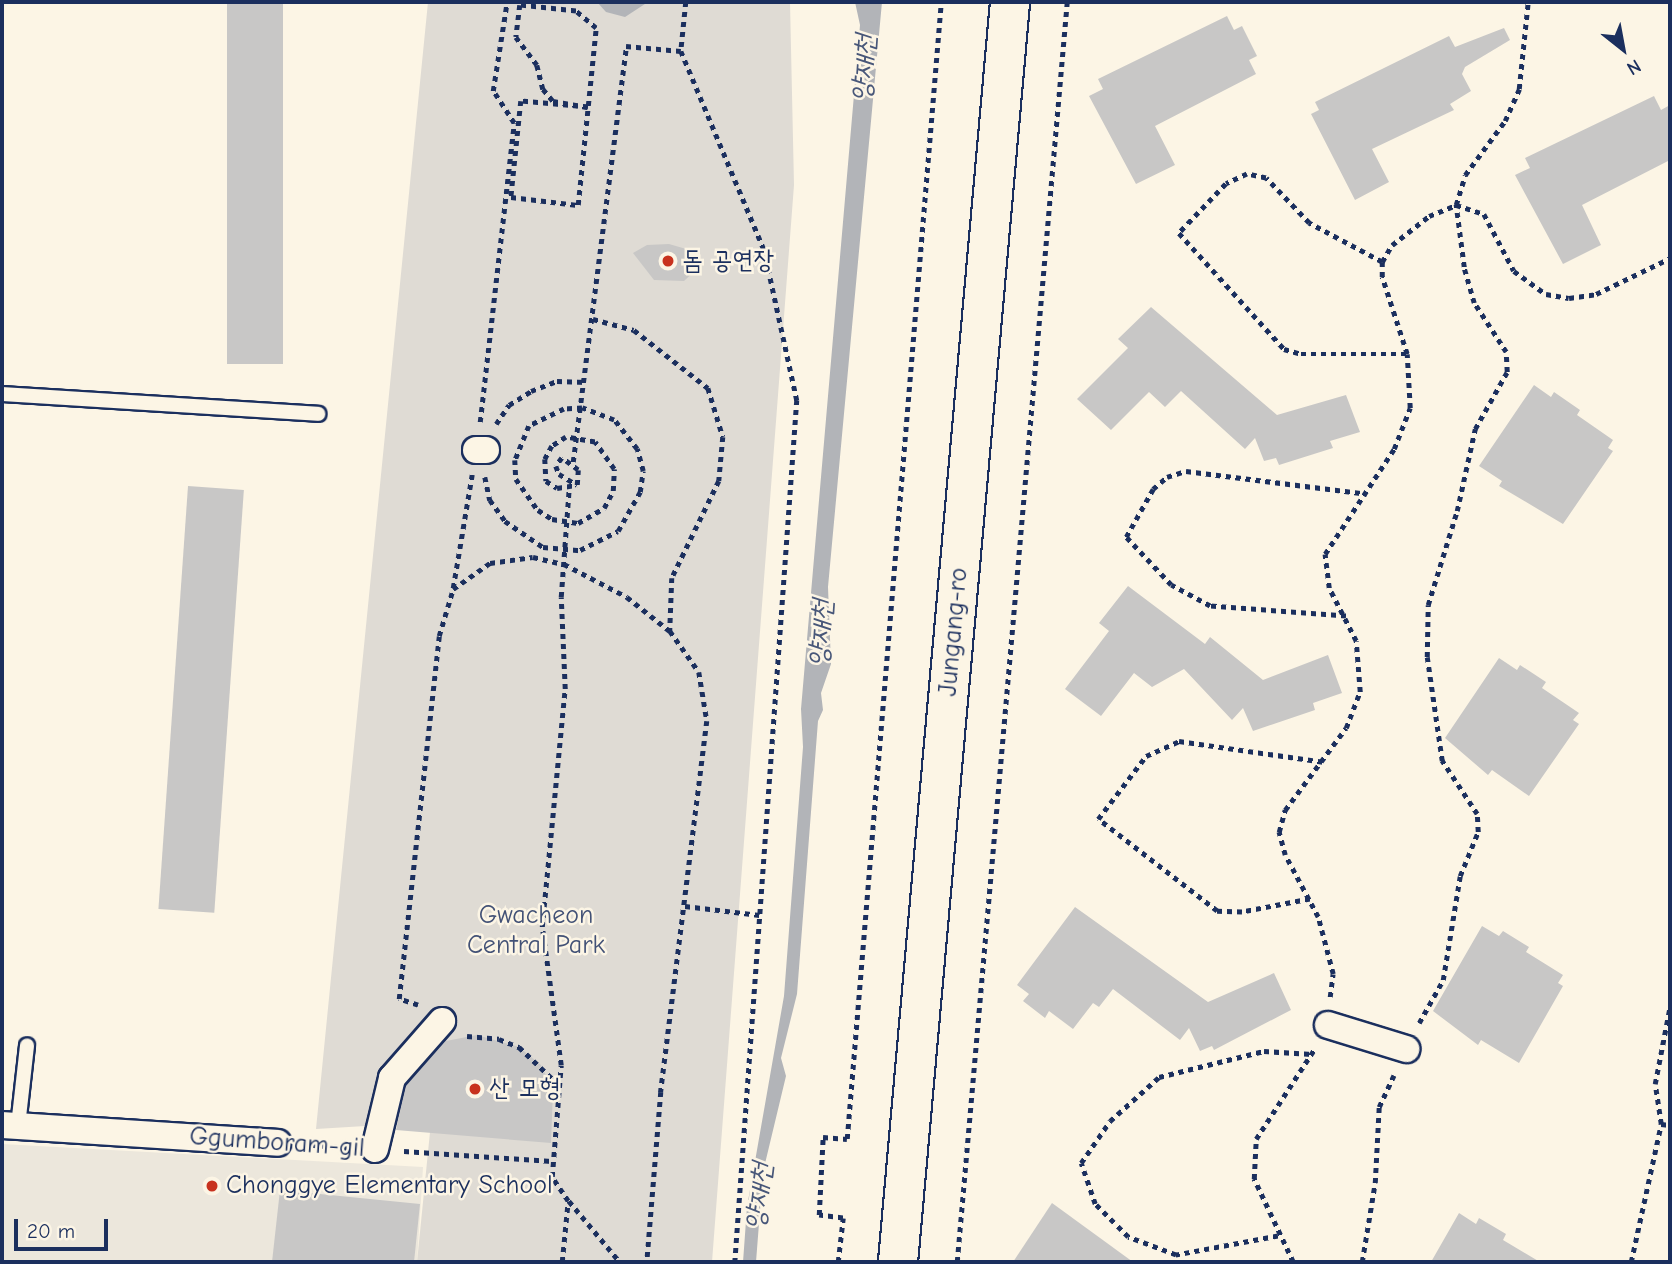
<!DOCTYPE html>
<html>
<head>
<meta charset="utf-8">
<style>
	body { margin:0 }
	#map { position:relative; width:1672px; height:1264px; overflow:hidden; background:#fcf5e5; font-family:"Comic Neue","Poor Story",sans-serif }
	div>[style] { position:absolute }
	.built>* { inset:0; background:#ece7dc }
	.green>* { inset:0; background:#dfdbd4 }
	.water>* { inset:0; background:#b2b4b8 }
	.building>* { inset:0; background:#c8c7c6; transform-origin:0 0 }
	.path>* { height:4.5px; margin-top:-2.25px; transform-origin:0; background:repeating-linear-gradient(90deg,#1b2f5e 0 5px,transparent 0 10px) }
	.roads { filter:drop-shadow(2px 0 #1b2f5e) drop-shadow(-2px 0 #1b2f5e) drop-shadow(0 2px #1b2f5e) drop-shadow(0 -2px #1b2f5e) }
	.lane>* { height:14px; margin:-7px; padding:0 7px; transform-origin:7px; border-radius:7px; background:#fcf5e5 }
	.street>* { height:26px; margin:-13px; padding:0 13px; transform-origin:13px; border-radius:13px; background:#fcf5e5 }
	.secondary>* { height:38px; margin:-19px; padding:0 19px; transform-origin:19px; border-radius:19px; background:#fcf5e5 }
	.dots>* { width:19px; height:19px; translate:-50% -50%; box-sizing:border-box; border:4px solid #fcf5e5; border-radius:50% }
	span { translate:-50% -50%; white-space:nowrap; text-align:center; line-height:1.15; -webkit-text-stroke:5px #fcf5e5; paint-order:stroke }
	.poi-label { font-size:26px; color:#1b2f5e }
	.left { translate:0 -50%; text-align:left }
	.street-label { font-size:26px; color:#1b2f5e }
	.park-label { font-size:26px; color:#425176 }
	.water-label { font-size:28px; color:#485779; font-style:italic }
	.frame { position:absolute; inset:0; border:4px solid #1b2f5e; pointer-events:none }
	.north { position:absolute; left:1588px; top:14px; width:70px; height:70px; -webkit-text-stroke:5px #fcf5e5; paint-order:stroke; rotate:149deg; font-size:19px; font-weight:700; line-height:28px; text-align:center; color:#1b2f5e }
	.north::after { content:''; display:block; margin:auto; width:24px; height:32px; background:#1b2f5e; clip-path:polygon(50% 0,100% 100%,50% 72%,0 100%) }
	.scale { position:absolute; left:14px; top:1219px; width:94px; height:32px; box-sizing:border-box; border:4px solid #1b2f5e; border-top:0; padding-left:9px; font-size:21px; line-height:24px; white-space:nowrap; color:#1b2f5e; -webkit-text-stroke:5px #fcf5e5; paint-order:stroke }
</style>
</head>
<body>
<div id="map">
	<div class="built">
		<i style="clip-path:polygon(2px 1144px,423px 1167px,417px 1262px,2px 1262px)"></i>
	</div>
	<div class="green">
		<i style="clip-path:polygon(428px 2px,790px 2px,794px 185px,712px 1262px,417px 1262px,431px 1122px,316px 1129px)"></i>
	</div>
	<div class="water">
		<i style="clip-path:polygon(597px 2px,648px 2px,625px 17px,606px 12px)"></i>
		<i style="clip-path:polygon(855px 2px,882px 2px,828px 587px,831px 664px,821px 693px,823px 710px,818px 721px,797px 994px,781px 1058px,786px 1076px,763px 1172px,756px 1262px,743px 1262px,747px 1207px,784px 996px,803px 747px,801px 709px,860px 25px)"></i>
	</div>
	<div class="building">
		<i style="left:227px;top:2px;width:56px;height:362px"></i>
		<i style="clip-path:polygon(1227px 16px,1234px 30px,1242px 26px,1257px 56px,1249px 60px,1256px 74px,1155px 126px,1175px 165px,1136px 184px,1089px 96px,1103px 89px,1098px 79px)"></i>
		<i style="clip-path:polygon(1504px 28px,1510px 40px,1465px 67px,1462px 74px,1471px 91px,1450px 104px,1454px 110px,1372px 149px,1389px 182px,1355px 200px,1311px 114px,1319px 110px,1315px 102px,1449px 36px,1455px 47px)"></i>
		<i style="clip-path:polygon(1654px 96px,1661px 110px,1670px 105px,1670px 160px,1582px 205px,1601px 245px,1563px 264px,1515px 175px,1530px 168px,1525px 158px)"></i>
		<i style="clip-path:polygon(669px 244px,700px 253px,697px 269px,684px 281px,654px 280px,633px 253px,647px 245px)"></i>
		<i style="clip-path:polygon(1151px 307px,1277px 415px,1346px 395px,1360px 432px,1330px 441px,1333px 448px,1279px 465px,1276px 458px,1264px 461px,1255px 438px,1245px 449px,1181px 391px,1165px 407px,1149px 392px,1111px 430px,1077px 399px,1128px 348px,1118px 339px)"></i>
		<i style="clip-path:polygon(1534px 385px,1551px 397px,1554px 392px,1580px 410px,1577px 415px,1613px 440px,1608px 448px,1613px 451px,1563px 524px,1499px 486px,1502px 481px,1479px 466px)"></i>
		<i style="left:188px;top:486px;width:56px;height:424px;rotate:4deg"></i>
		<i style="clip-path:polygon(1128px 586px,1205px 644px,1210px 637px,1263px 680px,1328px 655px,1342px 693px,1313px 703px,1315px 710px,1253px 731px,1243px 708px,1232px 720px,1184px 669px,1152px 687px,1134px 673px,1101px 716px,1065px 689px,1109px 631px,1099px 623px)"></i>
		<i style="clip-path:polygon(1499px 658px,1517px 670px,1520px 665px,1546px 682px,1542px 688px,1579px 713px,1573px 720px,1579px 724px,1529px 796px,1492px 770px,1488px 775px,1445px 738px)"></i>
		<i style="clip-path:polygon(1075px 907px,1208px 1002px,1274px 973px,1291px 1010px,1214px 1050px,1212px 1046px,1200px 1051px,1189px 1028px,1180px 1040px,1113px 989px,1099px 1007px,1093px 1003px,1073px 1029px,1049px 1011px,1045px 1018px,1023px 1001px,1029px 994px,1017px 985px)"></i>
		<i style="clip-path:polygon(1482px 926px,1499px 936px,1503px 931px,1529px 947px,1526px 952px,1563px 975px,1558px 983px,1563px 986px,1519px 1063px,1481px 1040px,1478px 1045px,1433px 1011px)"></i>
		<i style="clip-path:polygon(477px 1035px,519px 1047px,541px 1065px,553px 1090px,551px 1143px,396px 1130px,406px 1085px,446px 1041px)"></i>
		<i style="clip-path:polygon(280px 1190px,420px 1204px,414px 1262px,272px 1262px)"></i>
		<i style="clip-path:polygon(1052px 1203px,1133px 1262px,1013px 1262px)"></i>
		<i style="clip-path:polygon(1459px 1213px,1476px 1224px,1479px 1218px,1506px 1234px,1503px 1240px,1540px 1262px,1431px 1262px)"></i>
	</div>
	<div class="path">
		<i style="left:686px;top:2px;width:49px;rotate:95.8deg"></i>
		<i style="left:681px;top:51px;width:215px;rotate:67.3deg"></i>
		<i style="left:764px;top:249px;width:155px;rotate:77.7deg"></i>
		<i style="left:797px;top:400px;width:864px;rotate:94.11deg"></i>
		<i style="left:588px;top:107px;width:67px;rotate:-174.9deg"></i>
		<i style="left:521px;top:101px;width:97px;rotate:95.9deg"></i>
		<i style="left:511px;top:197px;width:67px;rotate:6.8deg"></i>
		<i style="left:578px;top:205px;width:178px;rotate:-84.2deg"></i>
		<i style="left:596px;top:28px;width:26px;rotate:-140deg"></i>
		<i style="left:576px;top:11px;width:56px;rotate:-173.9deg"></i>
		<i style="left:520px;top:5px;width:32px;rotate:97deg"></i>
		<i style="left:516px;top:37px;width:35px;rotate:53deg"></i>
		<i style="left:537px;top:65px;width:25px;rotate:76deg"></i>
		<i style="left:543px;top:89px;width:16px;rotate:50deg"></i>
		<i style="left:553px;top:101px;width:36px;rotate:10deg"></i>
		<i style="left:1382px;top:262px;width:83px;rotate:-151.9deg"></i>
		<i style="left:1309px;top:223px;width:62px;rotate:-133.7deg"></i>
		<i style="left:1266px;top:178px;width:19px;rotate:-168deg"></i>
		<i style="left:1247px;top:174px;width:23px;rotate:155deg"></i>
		<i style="left:1226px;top:184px;width:68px;rotate:133.8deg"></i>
		<i style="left:1179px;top:233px;width:156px;rotate:47.8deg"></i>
		<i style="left:1284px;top:349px;width:18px;rotate:16deg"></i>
		<i style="left:1301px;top:354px;width:106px"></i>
		<i style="left:593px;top:319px;width:42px;rotate:15deg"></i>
		<i style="left:634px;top:330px;width:94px;rotate:38.1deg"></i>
		<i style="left:708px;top:388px;width:51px;rotate:73deg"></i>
		<i style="left:723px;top:437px;width:44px;rotate:95.2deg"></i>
		<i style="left:719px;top:481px;width:108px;rotate:115.9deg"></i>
		<i style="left:672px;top:578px;width:53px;rotate:92.2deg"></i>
		<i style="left:670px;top:631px;width:50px;rotate:54.7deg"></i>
		<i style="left:699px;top:672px;width:50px;rotate:80.7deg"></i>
		<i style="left:707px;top:721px;width:374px;rotate:97.1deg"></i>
		<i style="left:661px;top:1092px;width:171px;rotate:94.7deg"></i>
		<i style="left:480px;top:422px;width:301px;rotate:-83.5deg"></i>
		<i style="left:514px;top:123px;width:38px;rotate:-123deg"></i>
		<i style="left:493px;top:91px;width:90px;rotate:-81.1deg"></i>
		<i style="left:496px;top:424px;width:23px;rotate:-56deg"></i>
		<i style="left:509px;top:405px;width:26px;rotate:-32deg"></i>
		<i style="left:531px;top:391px;width:28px;rotate:-21deg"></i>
		<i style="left:557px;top:381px;width:29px;rotate:2deg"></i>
		<i style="left:573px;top:462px;width:419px;rotate:-82.7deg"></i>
		<i style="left:626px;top:46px;width:55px;rotate:5.2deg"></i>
		<i style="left:485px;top:477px;width:24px;rotate:78deg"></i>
		<i style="left:490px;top:500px;width:26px;rotate:54deg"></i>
		<i style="left:505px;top:521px;width:46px;rotate:34.4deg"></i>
		<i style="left:543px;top:547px;width:37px;rotate:5deg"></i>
		<i style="left:580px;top:550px;width:42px;rotate:-26.6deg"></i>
		<i style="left:618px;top:531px;width:45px;rotate:-60.6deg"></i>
		<i style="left:640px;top:492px;width:21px;rotate:-82deg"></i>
		<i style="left:643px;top:471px;width:23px;rotate:-105deg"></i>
		<i style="left:637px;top:449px;width:37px;rotate:-128deg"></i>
		<i style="left:614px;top:420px;width:34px;rotate:-159deg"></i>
		<i style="left:582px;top:408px;width:18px;rotate:177deg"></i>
		<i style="left:564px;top:409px;width:39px;rotate:154deg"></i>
		<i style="left:529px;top:426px;width:37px;rotate:112deg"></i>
		<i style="left:515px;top:460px;width:19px;rotate:87deg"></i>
		<i style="left:516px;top:479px;width:38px;rotate:55deg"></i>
		<i style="left:538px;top:510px;width:17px;rotate:33deg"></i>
		<i style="left:552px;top:519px;width:26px;rotate:9deg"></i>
		<i style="left:578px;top:523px;width:30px;rotate:-30deg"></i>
		<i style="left:604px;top:508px;width:19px;rotate:-62deg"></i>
		<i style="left:613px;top:491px;width:22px;rotate:-87deg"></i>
		<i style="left:614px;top:469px;width:33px;rotate:-125deg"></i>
		<i style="left:595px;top:442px;width:29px;rotate:-170deg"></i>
		<i style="left:566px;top:437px;width:17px;rotate:147deg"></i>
		<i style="left:552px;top:446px;width:15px;rotate:118deg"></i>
		<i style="left:545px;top:459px;width:22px;rotate:87deg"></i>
		<i style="left:546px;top:481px;width:13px;rotate:32deg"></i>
		<i style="left:557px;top:488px;width:20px;rotate:-9deg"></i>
		<i style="left:577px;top:485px;width:15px;rotate:-86deg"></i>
		<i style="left:578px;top:470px;width:20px;rotate:-143deg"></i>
		<i style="left:562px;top:458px;width:10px;rotate:127deg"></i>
		<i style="left:556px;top:466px;width:9px;rotate:69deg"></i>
		<i style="left:559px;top:474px;width:21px;rotate:31deg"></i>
		<i style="left:453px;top:588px;width:115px;rotate:-80.5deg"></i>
		<i style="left:1346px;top:616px;width:136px;rotate:-175.8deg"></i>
		<i style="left:1210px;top:606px;width:44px;rotate:-151.7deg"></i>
		<i style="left:1171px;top:585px;width:66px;rotate:-133.2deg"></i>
		<i style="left:1126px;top:537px;width:55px;rotate:-60.6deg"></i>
		<i style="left:1153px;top:489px;width:18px;rotate:-41deg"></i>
		<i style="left:1167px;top:477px;width:20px;rotate:-18deg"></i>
		<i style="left:1186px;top:471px;width:182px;rotate:7.2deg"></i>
		<i style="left:1310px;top:899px;width:69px;rotate:169.2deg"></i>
		<i style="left:1242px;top:912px;width:25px;rotate:-178deg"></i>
		<i style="left:1217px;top:911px;width:150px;rotate:-142.3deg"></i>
		<i style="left:1098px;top:819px;width:79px;rotate:-52.7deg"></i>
		<i style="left:1146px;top:756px;width:36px;rotate:-24deg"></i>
		<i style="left:1179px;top:741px;width:147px;rotate:8.2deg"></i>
		<i style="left:685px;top:906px;width:75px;rotate:6.9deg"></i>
		<i style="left:1330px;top:997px;width:23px;rotate:-83deg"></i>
		<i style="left:1333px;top:974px;width:59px;rotate:-104.7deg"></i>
		<i style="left:1318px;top:917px;width:70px;rotate:-118deg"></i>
		<i style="left:1285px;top:855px;width:24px;rotate:-105deg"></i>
		<i style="left:1279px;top:832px;width:23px;rotate:-75deg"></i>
		<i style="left:1285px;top:810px;width:102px;rotate:-53.4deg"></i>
		<i style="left:1346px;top:728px;width:39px;rotate:-69deg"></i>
		<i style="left:1360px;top:692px;width:51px;rotate:-94.5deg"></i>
		<i style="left:1356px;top:641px;width:59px;rotate:-117deg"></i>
		<i style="left:1329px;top:588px;width:34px;rotate:-97deg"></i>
		<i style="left:1325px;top:554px;width:126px;rotate:-56.7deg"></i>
		<i style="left:1394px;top:449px;width:44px;rotate:-68.7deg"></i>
		<i style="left:1410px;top:408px;width:54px;rotate:-93.2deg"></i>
		<i style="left:1407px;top:354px;width:81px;rotate:-108deg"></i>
		<i style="left:1382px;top:277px;width:15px;rotate:-90deg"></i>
		<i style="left:1382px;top:262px;width:20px;rotate:-60deg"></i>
		<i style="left:1392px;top:245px;width:47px;rotate:-38.1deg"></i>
		<i style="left:1429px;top:216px;width:29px;rotate:-22deg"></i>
		<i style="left:1456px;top:205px;width:29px;rotate:18deg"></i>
		<i style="left:1484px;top:214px;width:64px;rotate:62.2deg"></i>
		<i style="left:1514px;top:271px;width:39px;rotate:36deg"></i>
		<i style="left:1546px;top:294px;width:23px;rotate:10deg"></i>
		<i style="left:1569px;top:298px;width:27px;rotate:-8deg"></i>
		<i style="left:1596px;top:294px;width:82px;rotate:-25.9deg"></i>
		<i style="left:418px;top:1005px;width:20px;rotate:-162deg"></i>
		<i style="left:399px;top:999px;width:365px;rotate:-83.7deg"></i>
		<i style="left:439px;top:636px;width:49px;rotate:-73.4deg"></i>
		<i style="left:453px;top:589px;width:45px;rotate:-35.1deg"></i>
		<i style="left:490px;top:563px;width:43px;rotate:-7.9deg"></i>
		<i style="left:533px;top:557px;width:32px;rotate:13deg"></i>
		<i style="left:564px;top:564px;width:71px;rotate:27.6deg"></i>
		<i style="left:627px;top:597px;width:56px;rotate:38.5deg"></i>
		<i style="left:1419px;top:1023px;width:49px;rotate:-60.8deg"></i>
		<i style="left:1443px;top:980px;width:105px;rotate:-80.7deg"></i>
		<i style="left:1460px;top:876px;width:48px;rotate:-67.8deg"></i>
		<i style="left:1478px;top:832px;width:18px;rotate:-93deg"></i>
		<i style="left:1477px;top:814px;width:64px;rotate:-123.4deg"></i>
		<i style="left:1442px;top:761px;width:105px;rotate:-98.2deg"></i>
		<i style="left:1427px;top:657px;width:52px;rotate:-88.9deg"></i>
		<i style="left:1428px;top:605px;width:98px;rotate:-72.9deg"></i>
		<i style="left:1457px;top:511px;width:84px;rotate:-77.6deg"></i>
		<i style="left:1475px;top:429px;width:65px;rotate:-60.7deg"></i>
		<i style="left:1507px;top:372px;width:20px;rotate:-93deg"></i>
		<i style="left:1506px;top:352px;width:59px;rotate:-123.1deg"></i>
		<i style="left:1474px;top:303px;width:37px;rotate:-106deg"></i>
		<i style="left:1464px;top:267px;width:63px;rotate:-97.4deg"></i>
		<i style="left:1456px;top:205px;width:31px;rotate:-73deg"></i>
		<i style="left:1465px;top:175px;width:67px;rotate:-53.5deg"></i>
		<i style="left:1505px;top:121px;width:35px;rotate:-66deg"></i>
		<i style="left:1519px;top:89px;width:87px;rotate:-84.1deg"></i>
		<i style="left:467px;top:1036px;width:32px;rotate:5deg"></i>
		<i style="left:499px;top:1039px;width:22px;rotate:22deg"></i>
		<i style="left:519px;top:1047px;width:55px;rotate:43.5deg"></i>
		<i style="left:1661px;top:1124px;width:9px;rotate:6deg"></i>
		<i style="left:302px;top:1144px;width:47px;rotate:4.9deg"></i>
		<i style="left:404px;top:1151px;width:148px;rotate:3.9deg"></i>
		<i style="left:569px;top:1201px;width:80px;rotate:50.1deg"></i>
		<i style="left:1278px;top:1236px;width:104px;rotate:169.4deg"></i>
		<i style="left:1176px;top:1255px;width:51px;rotate:-159.4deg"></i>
		<i style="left:1128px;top:1237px;width:47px;rotate:-135deg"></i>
		<i style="left:1095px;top:1204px;width:43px;rotate:-108.9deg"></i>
		<i style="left:1081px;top:1163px;width:51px;rotate:-55.4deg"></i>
		<i style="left:1110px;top:1121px;width:66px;rotate:-41.9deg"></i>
		<i style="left:1159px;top:1077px;width:108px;rotate:-13.9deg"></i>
		<i style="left:1264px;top:1051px;width:48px;rotate:3.6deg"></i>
		<i style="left:562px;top:1262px;width:61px;rotate:-84.4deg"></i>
		<i style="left:568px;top:1201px;width:29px;rotate:-124deg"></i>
		<i style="left:552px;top:1177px;width:112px;rotate:-85.4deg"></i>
		<i style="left:561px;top:1065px;width:139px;rotate:-97.8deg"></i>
		<i style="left:542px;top:927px;width:239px;rotate:-84.5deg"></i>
		<i style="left:565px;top:689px;width:92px;rotate:-92.5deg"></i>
		<i style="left:561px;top:597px;width:108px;rotate:-85.8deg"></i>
		<i style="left:838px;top:1262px;width:44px;rotate:-83.5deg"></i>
		<i style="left:843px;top:1218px;width:24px;rotate:-173deg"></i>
		<i style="left:819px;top:1215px;width:78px;rotate:-87.1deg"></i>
		<i style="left:823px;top:1137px;width:24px;rotate:5deg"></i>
		<i style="left:847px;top:1139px;width:1141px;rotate:-85.27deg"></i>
		<i style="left:957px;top:1262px;width:1265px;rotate:-85.01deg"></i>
		<i style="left:1293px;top:1262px;width:92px;rotate:-115.2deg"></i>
		<i style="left:1254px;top:1179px;width:40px;rotate:-87.1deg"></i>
		<i style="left:1256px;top:1139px;width:108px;rotate:-57deg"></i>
		<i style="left:1362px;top:1262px;width:80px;rotate:-80.7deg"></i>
		<i style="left:1375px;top:1183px;width:76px;rotate:-87deg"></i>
		<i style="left:1379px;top:1107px;width:35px;rotate:-65deg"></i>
		<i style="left:1631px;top:1262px;width:141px;rotate:-77.7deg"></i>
		<i style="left:1661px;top:1124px;width:40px;rotate:-98.5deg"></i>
		<i style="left:1655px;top:1084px;width:79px;rotate:-79.1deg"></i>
	</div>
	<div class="roads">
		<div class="lane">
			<i style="left:2px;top:394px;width:317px;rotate:3.6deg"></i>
			<i style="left:18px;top:1126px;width:81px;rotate:-83.6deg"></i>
		</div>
		<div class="street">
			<i style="left:476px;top:450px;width:10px"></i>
			<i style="left:1328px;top:1025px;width:82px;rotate:17.1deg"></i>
			<i style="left:2px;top:1125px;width:276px;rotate:3.7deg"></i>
			<i style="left:375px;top:1149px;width:73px;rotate:-76.5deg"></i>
			<i style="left:392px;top:1078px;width:76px;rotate:-48.7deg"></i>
		</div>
		<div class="secondary">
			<i style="left:898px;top:1262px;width:1265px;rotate:-84.92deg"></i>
		</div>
	</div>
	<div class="dots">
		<i style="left:668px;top:261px;background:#c8321e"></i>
		<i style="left:475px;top:1089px;background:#c8321e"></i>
		<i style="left:212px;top:1186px;background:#c8321e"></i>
	</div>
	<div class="poi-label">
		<span class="left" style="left:682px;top:261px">돔 공연장</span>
		<span class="left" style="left:489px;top:1089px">산 모형</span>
		<span class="left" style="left:226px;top:1186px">Chonggye Elementary School</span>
	</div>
	<div class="street-label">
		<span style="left:954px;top:632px;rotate:-85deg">Jungang-ro</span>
		<span style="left:277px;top:1143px;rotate:4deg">Ggumboram-gil</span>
	</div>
	<div class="park-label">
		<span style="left:536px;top:931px">Gwacheon<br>Central Park</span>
	</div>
	<div class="water-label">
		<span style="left:863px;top:68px;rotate:-86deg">양재천</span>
		<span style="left:820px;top:633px;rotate:-86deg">양재천</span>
		<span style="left:758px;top:1196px;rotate:-83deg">양재천</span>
	</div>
	<div class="frame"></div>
	<div class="north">N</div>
	<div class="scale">20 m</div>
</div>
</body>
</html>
